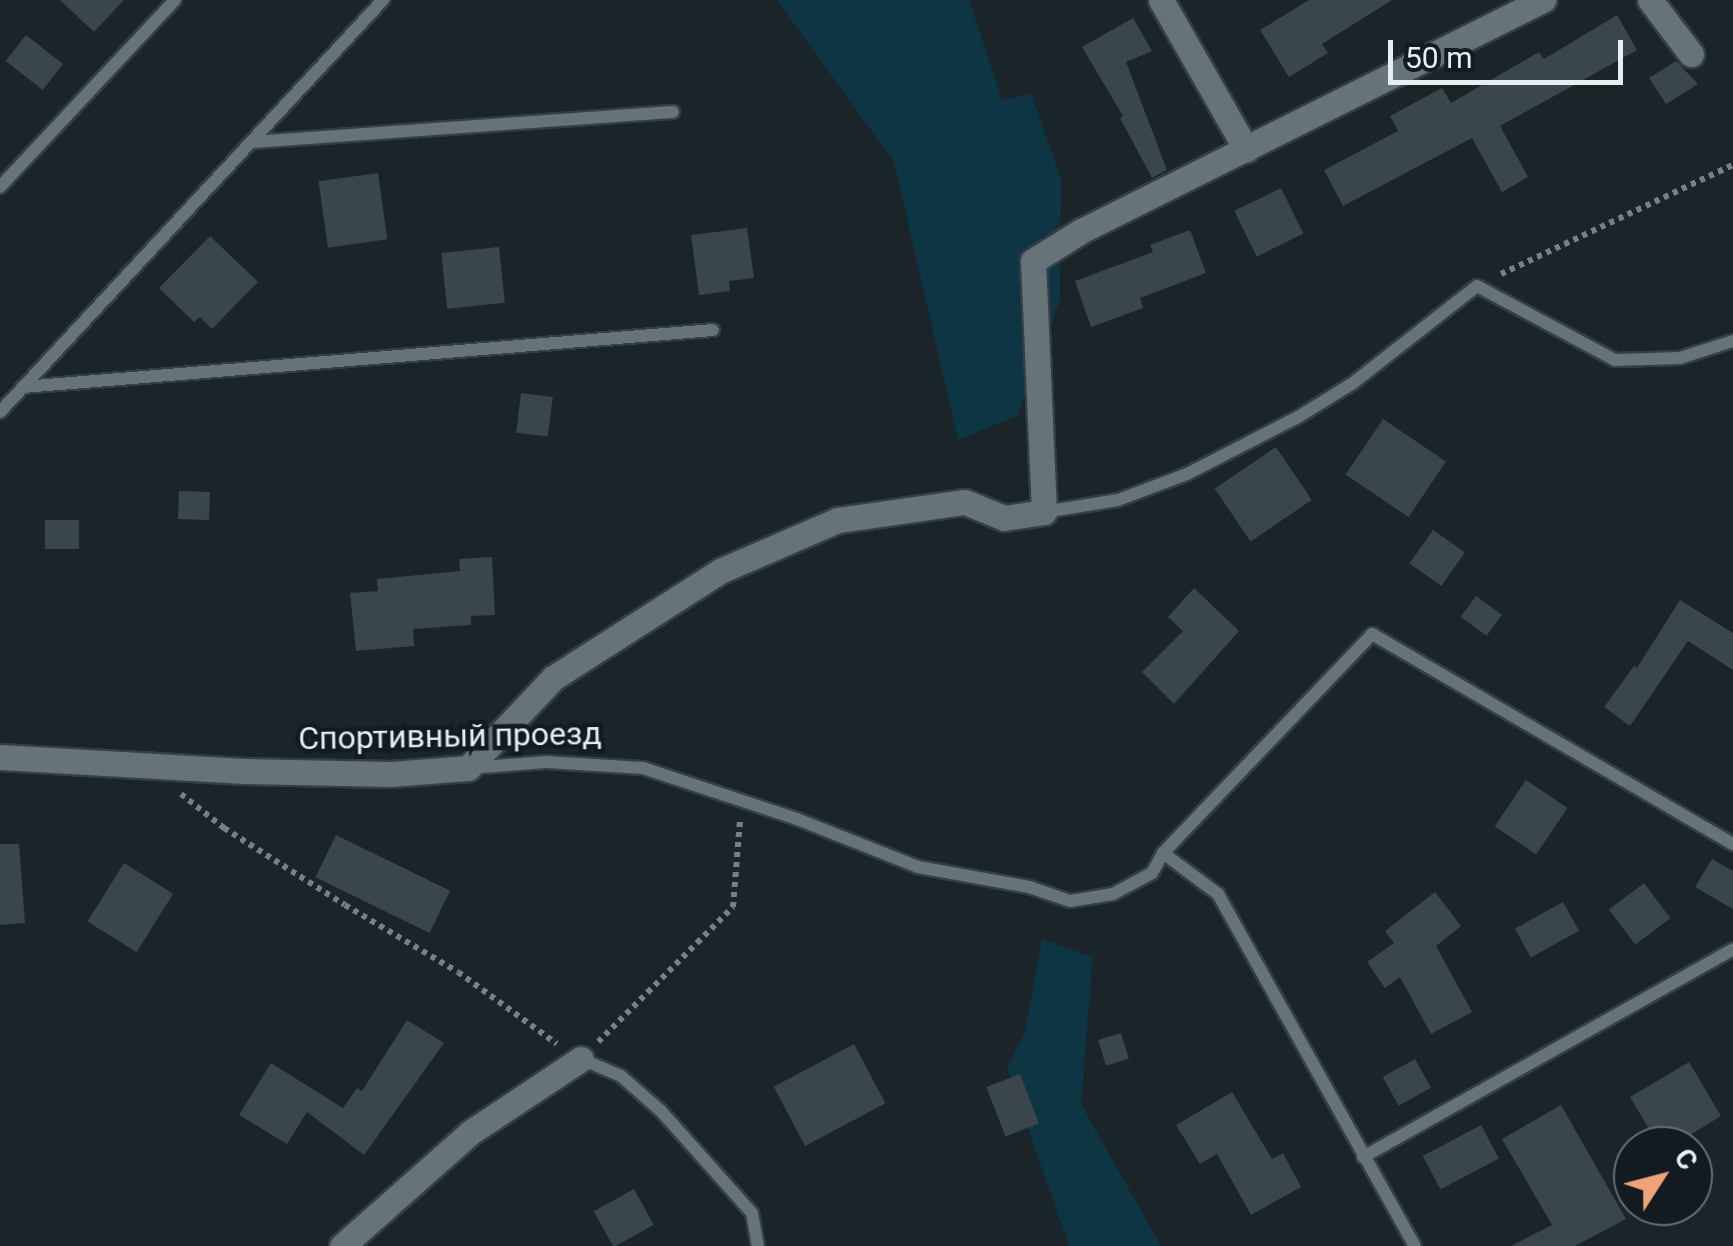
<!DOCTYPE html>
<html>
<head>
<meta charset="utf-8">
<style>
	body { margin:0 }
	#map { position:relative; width:1733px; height:1246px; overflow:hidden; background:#1a2429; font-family:Roboto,sans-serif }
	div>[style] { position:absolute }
	.green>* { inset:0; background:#0e3544 }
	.building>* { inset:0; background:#3a464b; transform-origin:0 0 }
	.path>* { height:6px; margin-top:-3px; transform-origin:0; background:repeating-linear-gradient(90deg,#778085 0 5px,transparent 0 10px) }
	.roads { filter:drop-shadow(2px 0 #373e43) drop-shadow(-2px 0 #373e43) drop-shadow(0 2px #373e43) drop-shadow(0 -2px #373e43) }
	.service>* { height:12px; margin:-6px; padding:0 6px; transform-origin:6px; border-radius:6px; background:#667378 }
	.minor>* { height:25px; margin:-12.5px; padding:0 12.5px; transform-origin:12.5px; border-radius:12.5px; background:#667378 }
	span { translate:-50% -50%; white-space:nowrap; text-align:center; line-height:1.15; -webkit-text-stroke:9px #111b20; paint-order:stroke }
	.street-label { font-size:32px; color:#e7eef2 }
	.north { position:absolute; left:1613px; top:1126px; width:100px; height:100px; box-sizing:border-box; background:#111b20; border:2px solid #676f74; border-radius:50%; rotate:54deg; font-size:28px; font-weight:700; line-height:40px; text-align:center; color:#e7eef2 }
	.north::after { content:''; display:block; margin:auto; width:35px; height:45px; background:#f0a279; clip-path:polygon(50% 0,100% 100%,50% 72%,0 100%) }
	.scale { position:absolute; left:1388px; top:40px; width:235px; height:45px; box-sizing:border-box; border:5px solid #e7eef2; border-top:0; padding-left:12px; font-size:30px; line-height:35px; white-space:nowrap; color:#e7eef2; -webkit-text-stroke:8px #111b20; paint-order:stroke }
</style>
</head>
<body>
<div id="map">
	<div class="green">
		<i style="clip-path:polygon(777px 0,969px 0,1002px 100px,1031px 94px,1061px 178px,1060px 301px,1017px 416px,958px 440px,894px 162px)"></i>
		<i style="clip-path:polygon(1042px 939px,1093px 957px,1081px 1104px,1161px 1246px,1069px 1246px,1007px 1068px,1025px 1032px)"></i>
	</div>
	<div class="building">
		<i style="clip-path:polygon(60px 0,124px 0,94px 32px)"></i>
		<i style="clip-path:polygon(1309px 0,1392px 0,1322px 44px,1328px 53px,1289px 77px,1260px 30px)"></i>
		<i style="clip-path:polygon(1617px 15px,1637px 50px,1500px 126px,1528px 177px,1502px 192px,1472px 138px,1343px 206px,1324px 170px,1398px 131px,1390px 116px,1442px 88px,1451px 103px,1539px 52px,1544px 59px)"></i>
		<i style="clip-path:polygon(1133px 18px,1152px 51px,1126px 62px,1167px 170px,1152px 178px,1120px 118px,1123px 116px,1082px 47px)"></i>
		<i style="left:26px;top:35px;width:47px;height:33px;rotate:38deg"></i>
		<i style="clip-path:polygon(1676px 61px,1698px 84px,1666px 104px,1649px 78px)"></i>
		<i style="left:378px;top:173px;width:67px;height:60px;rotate:82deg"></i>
		<i style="left:1281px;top:188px;width:51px;height:52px;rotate:64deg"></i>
		<i style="clip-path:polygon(747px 228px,754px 278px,729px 281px,730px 291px,699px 295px,691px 235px)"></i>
		<i style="clip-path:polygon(1190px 230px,1206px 273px,1140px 298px,1143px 308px,1091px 327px,1075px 281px,1153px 252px,1150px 245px)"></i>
		<i style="clip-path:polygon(210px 236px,258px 282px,212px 329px,200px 317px,194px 322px,159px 288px)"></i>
		<i style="left:499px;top:247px;width:56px;height:58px;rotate:84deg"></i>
		<i style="left:521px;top:393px;width:32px;height:40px;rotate:7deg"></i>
		<i style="left:1383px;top:419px;width:76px;height:67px;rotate:34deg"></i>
		<i style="left:1276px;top:447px;width:64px;height:74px;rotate:56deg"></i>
		<i style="left:179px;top:491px;width:31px;height:28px;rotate:2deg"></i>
		<i style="left:45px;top:520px;width:34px;height:29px"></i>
		<i style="left:1433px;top:530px;width:39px;height:41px;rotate:35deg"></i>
		<i style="clip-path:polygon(492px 557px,495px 615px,471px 616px,471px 625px,413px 629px,414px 646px,356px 651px,350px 593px,378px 591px,377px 579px,460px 571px,459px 559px)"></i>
		<i style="clip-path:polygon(1194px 588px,1239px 631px,1174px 704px,1142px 672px,1183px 631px,1168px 617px)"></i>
		<i style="left:1476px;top:596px;width:32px;height:26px;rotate:36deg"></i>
		<i style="clip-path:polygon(1680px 600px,1733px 633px,1733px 670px,1688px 641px,1630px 726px,1604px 707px,1634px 666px,1637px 668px)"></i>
		<i style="left:1526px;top:780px;width:50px;height:56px;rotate:34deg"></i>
		<i style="left:336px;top:835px;width:127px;height:47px;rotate:26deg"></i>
		<i style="clip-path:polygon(0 844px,19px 844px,25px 923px,0 925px)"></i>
		<i style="clip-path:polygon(1712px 859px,1733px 871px,1733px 909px,1695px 887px)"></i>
		<i style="left:124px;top:863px;width:58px;height:69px;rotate:32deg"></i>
		<i style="left:1644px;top:883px;width:44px;height:44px;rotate:53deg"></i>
		<i style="clip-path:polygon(1435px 892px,1461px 926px,1436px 946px,1472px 1012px,1431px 1034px,1400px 977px,1385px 988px,1367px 962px,1394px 943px,1385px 931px)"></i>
		<i style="left:1563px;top:902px;width:33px;height:55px;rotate:61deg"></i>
		<i style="clip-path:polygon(407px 1020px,444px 1043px,364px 1155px,307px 1112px,287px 1144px,239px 1115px,271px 1063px,343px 1108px,357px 1088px,362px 1091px)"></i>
		<i style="left:1121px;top:1033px;width:27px;height:24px;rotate:73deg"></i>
		<i style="left:854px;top:1044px;width:67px;height:91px;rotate:62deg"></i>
		<i style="left:1415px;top:1059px;width:33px;height:37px;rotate:61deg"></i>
		<i style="clip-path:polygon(1689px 1062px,1721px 1116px,1672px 1146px,1659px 1146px,1630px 1097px)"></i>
		<i style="left:1020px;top:1074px;width:53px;height:36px;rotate:69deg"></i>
		<i style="clip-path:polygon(1232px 1092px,1272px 1159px,1283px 1153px,1301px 1187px,1251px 1215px,1217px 1154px,1200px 1164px,1176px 1125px)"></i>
		<i style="clip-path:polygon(1561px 1105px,1626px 1219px,1575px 1246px,1511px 1246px,1552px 1225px,1502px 1139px)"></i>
		<i style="left:1481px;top:1125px;width:38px;height:66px;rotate:62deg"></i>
		<i style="left:634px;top:1189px;width:41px;height:46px;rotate:61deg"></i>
	</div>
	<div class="path">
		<i style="left:1501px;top:274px;width:256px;rotate:-25.2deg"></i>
		<i style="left:181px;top:794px;width:55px;rotate:38.3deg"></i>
		<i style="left:224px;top:828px;width:143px;rotate:32.5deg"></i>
		<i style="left:345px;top:905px;width:131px;rotate:30.7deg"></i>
		<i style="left:458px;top:972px;width:122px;rotate:36deg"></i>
		<i style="left:598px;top:1042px;width:191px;rotate:-45deg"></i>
		<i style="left:733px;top:907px;width:87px;rotate:-85.4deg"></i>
	</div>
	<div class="roads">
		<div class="service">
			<i style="left:252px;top:142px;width:422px;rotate:-4.1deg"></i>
			<i style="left:0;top:187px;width:256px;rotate:-46.9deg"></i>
			<i style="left:23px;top:387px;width:692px;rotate:-4.72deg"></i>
			<i style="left:0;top:412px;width:563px;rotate:-47.09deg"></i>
			<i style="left:1044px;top:512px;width:75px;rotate:-9.2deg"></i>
			<i style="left:1118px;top:500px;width:74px;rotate:-20.6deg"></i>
			<i style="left:1187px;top:474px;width:125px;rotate:-27.2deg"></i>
			<i style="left:1298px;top:417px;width:65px;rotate:-31.7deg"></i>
			<i style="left:1353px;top:383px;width:157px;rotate:-38deg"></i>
			<i style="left:1477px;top:286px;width:157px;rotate:28.2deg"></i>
			<i style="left:1615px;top:360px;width:65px;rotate:-1.8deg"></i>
			<i style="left:1680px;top:358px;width:56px;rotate:-17.8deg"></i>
			<i style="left:470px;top:768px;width:76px;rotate:-4.5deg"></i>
			<i style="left:546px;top:762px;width:97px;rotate:3.5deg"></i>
			<i style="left:643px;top:768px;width:162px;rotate:18.3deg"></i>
			<i style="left:797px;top:819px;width:130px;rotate:21.6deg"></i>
			<i style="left:918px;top:867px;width:113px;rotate:10.2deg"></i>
			<i style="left:1029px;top:887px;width:43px;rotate:18.9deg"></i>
			<i style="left:1070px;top:901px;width:44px;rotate:-9.2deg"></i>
			<i style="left:1113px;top:894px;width:44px;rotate:-28.3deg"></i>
			<i style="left:1152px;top:873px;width:23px;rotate:-61deg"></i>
			<i style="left:1163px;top:853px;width:303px;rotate:-46.3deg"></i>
			<i style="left:1372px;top:634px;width:418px;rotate:30.2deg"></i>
			<i style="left:1163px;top:853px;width:69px;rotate:36.7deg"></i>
			<i style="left:1218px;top:894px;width:403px;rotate:60.8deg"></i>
			<i style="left:581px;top:1059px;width:43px;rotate:23deg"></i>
			<i style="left:621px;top:1076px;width:53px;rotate:41.2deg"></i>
			<i style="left:661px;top:1111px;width:137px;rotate:48.3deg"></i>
			<i style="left:752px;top:1213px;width:34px;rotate:80deg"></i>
			<i style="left:1363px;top:1157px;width:424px;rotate:-29.3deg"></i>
		</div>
		<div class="minor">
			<i style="left:1161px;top:0;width:172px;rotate:60.3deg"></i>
			<i style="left:1650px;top:0;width:68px;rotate:52.8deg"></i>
			<i style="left:0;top:757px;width:244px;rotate:3.3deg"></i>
			<i style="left:244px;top:771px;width:147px;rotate:1.2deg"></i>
			<i style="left:391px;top:774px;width:77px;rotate:-4.5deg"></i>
			<i style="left:468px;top:768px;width:124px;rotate:-46.6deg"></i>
			<i style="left:553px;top:678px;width:198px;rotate:-32.6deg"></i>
			<i style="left:720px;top:571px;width:129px;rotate:-23.4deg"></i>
			<i style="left:838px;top:520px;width:128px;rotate:-8.1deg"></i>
			<i style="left:965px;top:502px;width:42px;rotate:22.3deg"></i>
			<i style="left:1004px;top:518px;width:40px;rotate:-8.5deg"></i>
			<i style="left:1044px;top:512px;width:251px;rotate:-92.5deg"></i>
			<i style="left:1033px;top:261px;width:57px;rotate:-32deg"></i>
			<i style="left:1081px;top:231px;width:517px;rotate:-26.57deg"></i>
			<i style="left:342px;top:1246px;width:172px;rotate:-41.5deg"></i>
			<i style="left:471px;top:1132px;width:132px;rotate:-33.6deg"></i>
		</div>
	</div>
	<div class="street-label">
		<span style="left:450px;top:736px;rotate:-1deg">Спортивный проезд</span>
	</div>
	<div class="north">С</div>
	<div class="scale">50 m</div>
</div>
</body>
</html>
